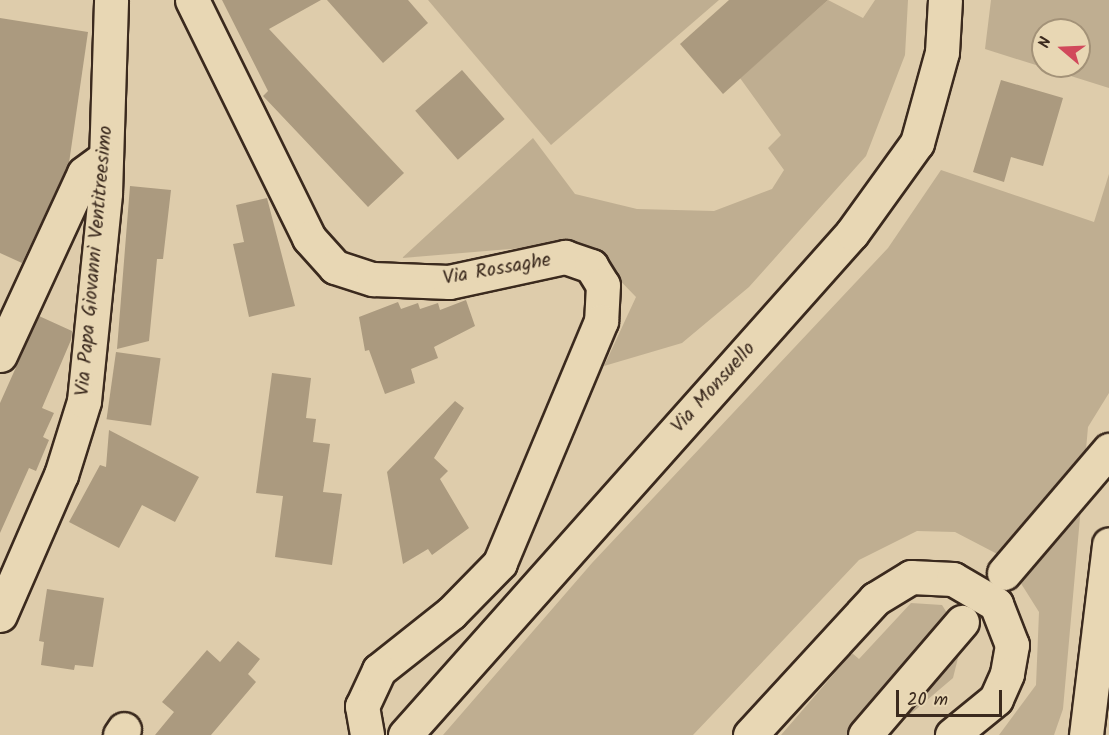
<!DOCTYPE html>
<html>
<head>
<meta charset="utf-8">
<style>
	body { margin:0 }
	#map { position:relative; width:1109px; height:735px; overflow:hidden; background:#deccab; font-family:Kalam,sans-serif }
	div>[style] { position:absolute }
	.green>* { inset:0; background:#bfae91 }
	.building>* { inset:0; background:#ab9a7f; transform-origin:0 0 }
	.roads { filter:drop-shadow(2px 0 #3b2a1e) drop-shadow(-2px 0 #3b2a1e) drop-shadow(0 2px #3b2a1e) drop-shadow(0 -2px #3b2a1e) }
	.minor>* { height:33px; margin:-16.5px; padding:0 16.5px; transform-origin:16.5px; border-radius:16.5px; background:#e8d7b4 }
	.major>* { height:33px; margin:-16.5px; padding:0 16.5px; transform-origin:16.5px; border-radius:16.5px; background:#e8d7b4 }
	span { translate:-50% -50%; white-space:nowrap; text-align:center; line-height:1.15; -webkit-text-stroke:4.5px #e8d7b4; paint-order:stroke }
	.street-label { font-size:20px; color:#3b2a1e }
	.north { position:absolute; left:1031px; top:18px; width:60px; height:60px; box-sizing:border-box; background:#e8d7b4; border:2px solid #a39278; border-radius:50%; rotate:289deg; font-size:16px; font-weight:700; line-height:24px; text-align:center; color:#3b2a1e }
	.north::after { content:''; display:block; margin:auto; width:21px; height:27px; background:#d1495b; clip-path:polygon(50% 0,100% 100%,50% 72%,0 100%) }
	.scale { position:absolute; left:896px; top:690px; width:106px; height:27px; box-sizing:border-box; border:3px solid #3b2a1e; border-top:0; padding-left:8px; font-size:18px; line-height:21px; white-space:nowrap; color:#3b2a1e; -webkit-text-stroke:4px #e8d7b4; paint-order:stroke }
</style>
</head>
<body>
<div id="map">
	<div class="green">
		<i style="clip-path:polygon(428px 0,719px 0,551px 145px)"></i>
		<i style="clip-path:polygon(828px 0,863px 18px,875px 0,908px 0,905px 55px,866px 156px,749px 287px,682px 343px,604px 366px,636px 297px,603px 263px,535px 247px,402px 258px,533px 138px,575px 194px,637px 209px,714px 211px,772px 189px,784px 170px,768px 148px,781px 135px,740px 78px)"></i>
		<i style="clip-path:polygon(evenodd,991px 0,1109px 0,1109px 88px,985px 49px,991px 0,1043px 30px,1079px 30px,1079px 66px,1043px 66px,1043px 30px)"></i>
		<i style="clip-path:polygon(941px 170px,1094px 222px,1109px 174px,1109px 393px,1088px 427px,1063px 709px,1054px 735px,999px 735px,1036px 685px,1039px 612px,1005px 558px,955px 532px,917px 531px,859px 560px,693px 735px,443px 735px,592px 563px,888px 248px)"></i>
		<i style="clip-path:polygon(911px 603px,942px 605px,963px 638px,953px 678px,886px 735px,781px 735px,852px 653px,859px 659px)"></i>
	</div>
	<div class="building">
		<i style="clip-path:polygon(222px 0,321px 0,269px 29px,404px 173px,368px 207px,263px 96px,268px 91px)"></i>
		<i style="clip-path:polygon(327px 0,408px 0,428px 23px,383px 63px)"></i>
		<i style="clip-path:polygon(729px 0,828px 0,723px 94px,680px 44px)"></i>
		<i style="clip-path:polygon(0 18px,88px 32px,69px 163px,22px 263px,0 253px)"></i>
		<i style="left:462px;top:70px;width:65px;height:62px;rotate:49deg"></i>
		<i style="clip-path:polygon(1001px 80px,1063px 98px,1043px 166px,1011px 157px,1004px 182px,973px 172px)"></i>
		<i style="clip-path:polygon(130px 186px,171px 190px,163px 259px,157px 259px,149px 341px,117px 349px)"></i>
		<i style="clip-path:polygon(267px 198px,295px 306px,249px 317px,233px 244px,244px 242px,236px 205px)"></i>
		<i style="clip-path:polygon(466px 300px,475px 326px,434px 347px,438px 358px,411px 369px,415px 383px,385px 394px,369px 350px,365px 351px,359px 317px,398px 302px,401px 309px,418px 303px,420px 309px,438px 303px,440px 310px)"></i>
		<i style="clip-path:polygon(39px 316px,72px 331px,71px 340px,42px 408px,54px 413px,43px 437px,49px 440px,36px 471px,29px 468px,0 533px,0 403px)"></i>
		<i style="left:116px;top:352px;width:45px;height:68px;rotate:8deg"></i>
		<i style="clip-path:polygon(272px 373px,311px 378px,306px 418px,316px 419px,313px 442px,330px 444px,323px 492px,342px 494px,332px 565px,275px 557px,283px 496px,256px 493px)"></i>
		<i style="clip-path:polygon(455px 401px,464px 408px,434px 458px,448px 471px,440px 479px,469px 528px,432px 555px,428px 549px,403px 564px,387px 472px)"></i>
		<i style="clip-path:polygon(109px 430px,199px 477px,175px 522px,142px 505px,119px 548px,69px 522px,100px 465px,106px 467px)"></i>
		<i style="clip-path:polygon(47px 589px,104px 598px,93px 667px,75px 665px,74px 670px,41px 665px,44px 642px,39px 641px)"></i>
		<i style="clip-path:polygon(238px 641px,260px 659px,248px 674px,256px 682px,211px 735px,155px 735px,174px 712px,162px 702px,207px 650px,220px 662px)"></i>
	</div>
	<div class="roads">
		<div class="minor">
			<i style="left:192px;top:0;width:265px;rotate:63.8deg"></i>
			<i style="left:309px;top:238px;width:39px;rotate:48deg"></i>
			<i style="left:335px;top:267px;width:40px;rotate:18deg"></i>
			<i style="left:373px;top:279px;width:76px;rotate:2.3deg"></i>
			<i style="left:449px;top:282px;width:119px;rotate:-12.2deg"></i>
			<i style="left:565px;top:257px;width:28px;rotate:19deg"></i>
			<i style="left:591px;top:266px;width:22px;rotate:58deg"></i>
			<i style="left:603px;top:285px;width:36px;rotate:93deg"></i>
			<i style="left:601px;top:321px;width:262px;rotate:112.7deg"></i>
			<i style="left:500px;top:563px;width:70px;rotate:134.4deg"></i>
			<i style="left:451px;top:613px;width:92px;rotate:141.6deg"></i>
			<i style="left:379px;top:670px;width:40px;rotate:115deg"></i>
			<i style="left:362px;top:706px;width:29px;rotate:80deg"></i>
			<i style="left:0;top:355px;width:200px;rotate:-65.2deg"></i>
			<i style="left:84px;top:173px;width:27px;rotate:-36deg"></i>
			<i style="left:0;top:615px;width:153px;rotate:-66.5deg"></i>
			<i style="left:61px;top:475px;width:77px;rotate:-72.7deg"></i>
			<i style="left:84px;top:401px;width:209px;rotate:-84.2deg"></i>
			<i style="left:105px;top:193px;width:193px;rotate:-88.2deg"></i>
			<i style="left:120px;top:735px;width:7px;rotate:-56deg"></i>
			<i style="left:1086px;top:735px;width:192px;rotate:-83.1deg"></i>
		</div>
		<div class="major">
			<i style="left:1004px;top:573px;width:162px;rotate:-49.5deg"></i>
			<i style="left:405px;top:735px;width:672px;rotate:-48.32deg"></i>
			<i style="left:852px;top:233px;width:111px;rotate:-54.2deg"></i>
			<i style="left:917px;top:143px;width:94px;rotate:-74.6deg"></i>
			<i style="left:942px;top:52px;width:52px;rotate:-86.7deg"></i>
			<i style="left:750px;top:735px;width:185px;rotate:-47.4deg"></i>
			<i style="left:875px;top:599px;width:42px;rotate:-31.4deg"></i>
			<i style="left:911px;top:577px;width:42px;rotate:2.7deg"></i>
			<i style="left:953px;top:579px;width:50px;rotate:30.2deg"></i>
			<i style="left:996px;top:604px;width:44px;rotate:68.7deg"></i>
			<i style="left:1012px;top:645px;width:29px;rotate:100deg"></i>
			<i style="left:1007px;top:674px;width:27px;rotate:114deg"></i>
			<i style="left:996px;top:699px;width:57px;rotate:140.7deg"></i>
			<i style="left:865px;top:735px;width:149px;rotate:-49.4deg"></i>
		</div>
	</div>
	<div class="street-label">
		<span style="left:95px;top:261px;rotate:-85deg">Via Papa Giovanni Ventitreesimo</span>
		<span style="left:497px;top:270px;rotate:-10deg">Via Rossaghe</span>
		<span style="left:714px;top:388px;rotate:-48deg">Via Monsuello</span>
	</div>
	<div class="north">N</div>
	<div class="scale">20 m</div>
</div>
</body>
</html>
